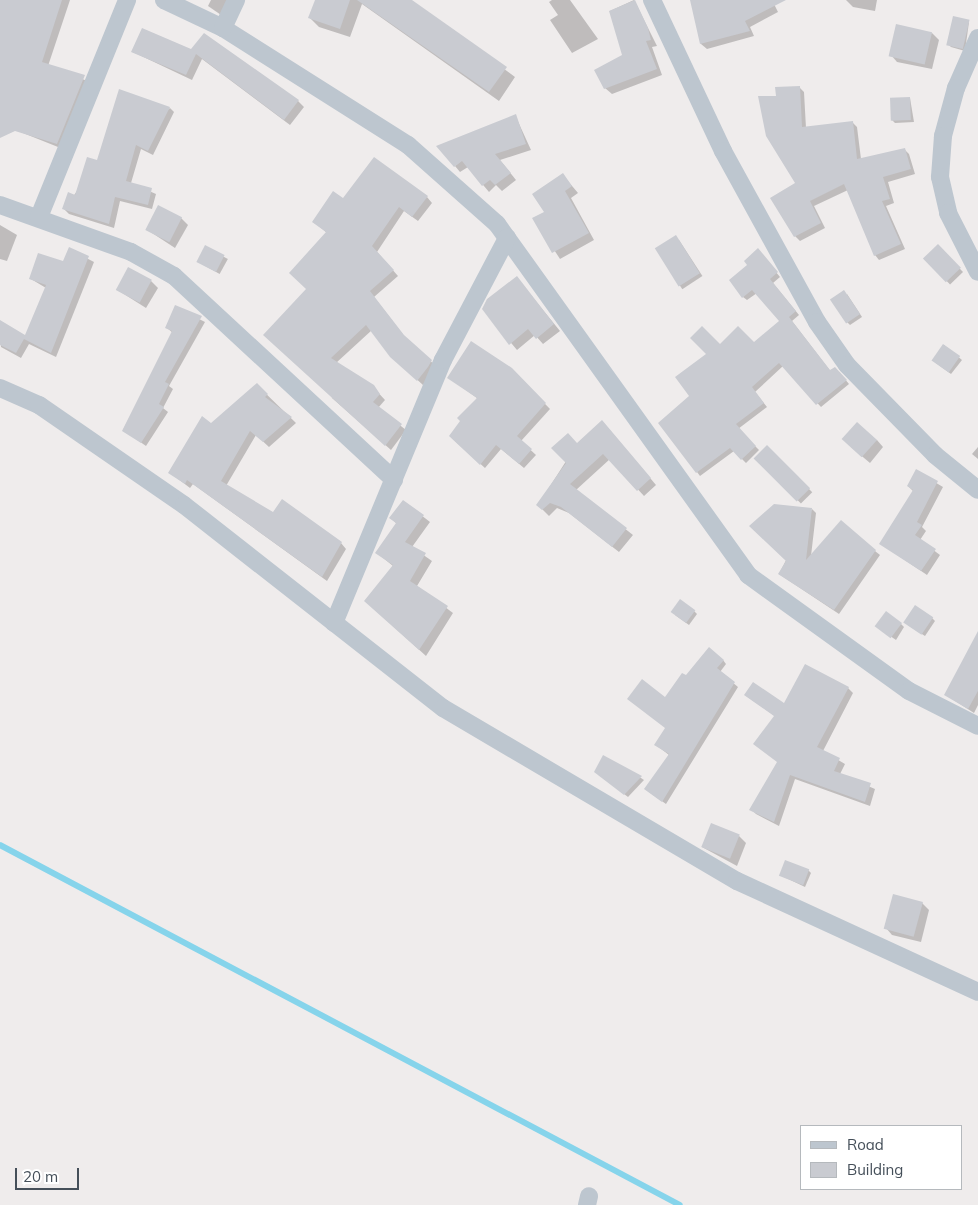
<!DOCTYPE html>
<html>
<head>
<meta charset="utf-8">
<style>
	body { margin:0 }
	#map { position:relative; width:978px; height:1205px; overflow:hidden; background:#efecec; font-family:Mulish,sans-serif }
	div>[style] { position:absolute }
	.shadow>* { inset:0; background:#0003; transform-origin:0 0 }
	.stream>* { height:6px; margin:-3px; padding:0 3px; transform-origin:3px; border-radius:3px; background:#86d4eb }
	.building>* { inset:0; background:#c9cbd1; transform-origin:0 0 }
	.minor>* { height:18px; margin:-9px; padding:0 9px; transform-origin:9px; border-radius:9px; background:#bdc6cf }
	span { translate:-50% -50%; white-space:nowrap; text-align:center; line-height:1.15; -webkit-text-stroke:4.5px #fff; paint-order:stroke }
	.legend { position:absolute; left:800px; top:1125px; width:162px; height:65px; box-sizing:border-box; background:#fff; border:1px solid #b5b9bd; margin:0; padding:6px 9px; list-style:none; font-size:15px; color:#454f59 }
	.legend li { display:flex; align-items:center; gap:10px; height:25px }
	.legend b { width:25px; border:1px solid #b5b9bd }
	.scale { position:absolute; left:15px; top:1168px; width:64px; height:22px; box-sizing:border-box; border:2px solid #454f59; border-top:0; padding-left:6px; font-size:15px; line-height:18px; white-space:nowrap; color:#454f59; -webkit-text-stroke:4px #fff; paint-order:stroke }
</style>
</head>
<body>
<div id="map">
	<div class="shadow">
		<i style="clip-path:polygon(0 0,70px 0,48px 66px,90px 82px,63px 149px,18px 131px,27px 108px,0 133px)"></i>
		<i style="clip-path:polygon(211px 0,234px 0,224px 17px,208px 6px)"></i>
		<i style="clip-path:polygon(316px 0,410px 0,515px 77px,499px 101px,362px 4px,350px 37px,319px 27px,310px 18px)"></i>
		<i style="clip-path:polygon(552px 0,570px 0,598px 39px,572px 53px,550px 20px,558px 15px,549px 2px)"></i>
		<i style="clip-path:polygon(634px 0,657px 46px,652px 47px,662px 75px,612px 94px,605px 88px,624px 55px,610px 11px)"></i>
		<i style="clip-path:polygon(691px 0,772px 0,778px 12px,750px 27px,754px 36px,707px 49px,701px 44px)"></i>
		<i style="clip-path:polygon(846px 0,877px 0,875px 11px,853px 7px)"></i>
		<i style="clip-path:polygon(969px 22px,965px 51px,951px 47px,948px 44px)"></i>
		<i style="clip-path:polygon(932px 33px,939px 40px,932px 69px,897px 62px,891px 55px)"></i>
		<i style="clip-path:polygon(191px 51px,298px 101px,304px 107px,290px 125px,202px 59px,192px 80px,133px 52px)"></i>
		<i style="clip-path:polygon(799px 87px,804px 92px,806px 128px,852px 122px,857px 127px,861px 159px,904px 149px,909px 154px,915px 174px,888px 182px,894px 203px,886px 206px,905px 249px,879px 260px,875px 255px,848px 190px,814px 206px,825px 228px,800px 241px,795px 236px,797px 183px,777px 98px)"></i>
		<i style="clip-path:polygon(910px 98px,914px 122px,895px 123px,892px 120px)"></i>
		<i style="clip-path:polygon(170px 108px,174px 112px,153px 155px,141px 149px,131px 183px,156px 194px,152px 209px,120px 201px,114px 228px,69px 214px,64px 209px,98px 162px)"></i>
		<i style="clip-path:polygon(515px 115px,531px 150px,500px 160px,516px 180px,502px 191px,496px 185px,489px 192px,468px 167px,460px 172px,455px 166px)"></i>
		<i style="clip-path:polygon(562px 174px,578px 193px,571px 198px,594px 240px,560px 259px,534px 219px,546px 212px)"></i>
		<i style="clip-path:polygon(427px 197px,432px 203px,418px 221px,404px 211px,377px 252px,398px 276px,374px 297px,407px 340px,436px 366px,423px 385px,391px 356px,372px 330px,336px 363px,374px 388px,385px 400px,378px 408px,406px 430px,391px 450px,332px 398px,308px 289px,327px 233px,313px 221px,343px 199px)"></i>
		<i style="clip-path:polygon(181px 218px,188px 225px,175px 248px,146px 229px)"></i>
		<i style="clip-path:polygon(0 225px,17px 235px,7px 261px,0 259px)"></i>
		<i style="left:679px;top:240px;width:43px;height:24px;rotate:57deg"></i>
		<i style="left:938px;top:246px;width:36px;height:18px;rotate:46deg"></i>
		<i style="left:206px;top:247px;width:25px;height:17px;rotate:29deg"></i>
		<i style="clip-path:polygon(69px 249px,94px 262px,56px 357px,29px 344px,21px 358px,1px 347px,0 334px,26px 336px,46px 288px,31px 279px,64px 263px)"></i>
		<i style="clip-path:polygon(761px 254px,780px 277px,773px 283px,799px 315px,792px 321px,831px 372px,839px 372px,849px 384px,821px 407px,783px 366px,755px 392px,767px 407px,738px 429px,759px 450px,746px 463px,734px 451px,700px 476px,697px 472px,720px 345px,754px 343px,781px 321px,757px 293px,747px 300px,743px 297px)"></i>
		<i style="clip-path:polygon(517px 278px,560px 331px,543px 344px,535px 335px,517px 350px,483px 309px)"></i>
		<i style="clip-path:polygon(151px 281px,158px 288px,146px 308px,116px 289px)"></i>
		<i style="clip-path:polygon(847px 294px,862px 317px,850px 325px,847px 322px)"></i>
		<i style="clip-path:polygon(175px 307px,205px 322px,169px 386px,173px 389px,163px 408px,168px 412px,146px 446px,123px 430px,173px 333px,167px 328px)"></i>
		<i style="clip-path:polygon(944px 345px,962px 360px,951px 374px,936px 363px)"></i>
		<i style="clip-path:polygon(511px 369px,550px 409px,521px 441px,536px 455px,524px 468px,501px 449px,485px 468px,455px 441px,477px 398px,449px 378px)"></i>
		<i style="clip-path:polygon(257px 385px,296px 423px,269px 447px,256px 435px,226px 486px,273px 514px,341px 543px,346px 549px,327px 581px,193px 484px,190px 488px,169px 472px,211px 424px)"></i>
		<i style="clip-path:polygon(602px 421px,656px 485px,644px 496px,610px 459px,576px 490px,633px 535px,619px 552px,569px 513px,557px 508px,549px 516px,538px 505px,577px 444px)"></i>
		<i style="clip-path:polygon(877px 440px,883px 447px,870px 463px,851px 447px)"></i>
		<i style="left:767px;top:447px;width:64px;height:16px;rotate:45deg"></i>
		<i style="clip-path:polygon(978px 447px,978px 459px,972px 454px)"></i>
		<i style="clip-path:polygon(916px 471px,943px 487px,922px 527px,926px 531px,920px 540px,940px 555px,927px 575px,881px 544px,914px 492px,908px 486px)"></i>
		<i style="clip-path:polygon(403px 501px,430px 522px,412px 547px,432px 561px,417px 586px,453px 613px,426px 656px,372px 607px,393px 566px,377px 553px,397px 524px,391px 518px)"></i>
		<i style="clip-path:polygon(812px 509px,816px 513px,811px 556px,875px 551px,880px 555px,839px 614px,779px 574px)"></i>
		<i style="clip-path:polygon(694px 611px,697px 614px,689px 625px,675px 615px)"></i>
		<i style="clip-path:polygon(932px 618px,935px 621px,925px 636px,908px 625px)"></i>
		<i style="clip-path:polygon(901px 624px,904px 627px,896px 640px,880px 629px)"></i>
		<i style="clip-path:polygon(978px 649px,978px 705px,974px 713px,946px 695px)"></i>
		<i style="clip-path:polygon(723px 660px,726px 664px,720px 672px,738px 687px,666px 804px,649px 792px,669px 755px,656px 745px,666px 728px,665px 698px,686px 677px)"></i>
		<i style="clip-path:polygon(848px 688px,853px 693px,823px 751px,845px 764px,840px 774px,875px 789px,870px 806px,795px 779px,779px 826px,756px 814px,751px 809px,778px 763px,775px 716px,745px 695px,785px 704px)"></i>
		<i style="clip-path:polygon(603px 757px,641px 778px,644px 780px,628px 797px,599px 775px)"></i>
		<i style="clip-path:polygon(739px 836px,746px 843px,737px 866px,702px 847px)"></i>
		<i style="clip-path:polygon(808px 870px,811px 873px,805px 887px,780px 875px)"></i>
		<i style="clip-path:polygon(922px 903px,929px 910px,921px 942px,892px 935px,886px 928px)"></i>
	</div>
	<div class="stream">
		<i style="left:0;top:845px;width:769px;rotate:27.9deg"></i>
	</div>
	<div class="building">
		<i style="clip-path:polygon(0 0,62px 0,42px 62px,85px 75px,57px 144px,15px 131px,0 138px)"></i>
		<i style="clip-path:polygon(315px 0,350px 0,340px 29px,308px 18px)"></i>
		<i style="clip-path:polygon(357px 0,412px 0,507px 67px,489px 92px)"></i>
		<i style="clip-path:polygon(635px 0,648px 28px,651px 40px,646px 41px,657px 69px,604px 89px,594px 70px,622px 55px,609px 11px)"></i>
		<i style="clip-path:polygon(690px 0,786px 0,745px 21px,750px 31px,700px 44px)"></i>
		<i style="left:953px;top:16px;width:17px;height:30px;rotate:13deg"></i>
		<i style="left:896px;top:24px;width:37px;height:33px;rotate:13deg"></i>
		<i style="clip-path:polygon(142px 28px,191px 49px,204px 33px,299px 100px,284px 120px,196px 54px,186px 75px,131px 52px)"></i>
		<i style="clip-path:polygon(800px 86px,802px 127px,853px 121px,857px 159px,905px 148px,911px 169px,883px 177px,890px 199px,882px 201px,901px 244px,874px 256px,844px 184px,810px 201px,821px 223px,794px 237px,770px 198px,795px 183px,766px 136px,758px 96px,776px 96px,775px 87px)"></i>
		<i style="clip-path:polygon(119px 89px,170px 107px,148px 151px,136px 145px,126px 181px,152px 188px,148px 205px,115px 197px,109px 224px,62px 209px,68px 192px,75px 195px,87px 157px,97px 160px)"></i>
		<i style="left:910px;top:97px;width:23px;height:20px;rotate:88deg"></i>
		<i style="clip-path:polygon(516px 114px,526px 144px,495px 154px,511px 173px,495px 185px,490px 180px,482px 186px,462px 161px,454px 167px,436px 146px)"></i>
		<i style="clip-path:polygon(374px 157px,428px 196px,412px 217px,399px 207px,372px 246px,394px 270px,370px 291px,404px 335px,432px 360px,428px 367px,417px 381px,390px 357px,366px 325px,331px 358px,374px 385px,380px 394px,373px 402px,402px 424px,385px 446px,263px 335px,306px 289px,289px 273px,326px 232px,312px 222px,333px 191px,343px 198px)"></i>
		<i style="clip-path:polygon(563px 173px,572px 186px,565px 191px,589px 233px,552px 253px,532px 218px,544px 212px,532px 194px)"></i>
		<i style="left:158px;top:205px;width:27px;height:28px;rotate:27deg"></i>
		<i style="left:676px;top:235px;width:45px;height:25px;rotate:58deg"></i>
		<i style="left:938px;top:244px;width:33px;height:21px;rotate:46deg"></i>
		<i style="left:205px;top:245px;width:22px;height:19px;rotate:27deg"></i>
		<i style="clip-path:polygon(69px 247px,89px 256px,51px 353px,24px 339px,16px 353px,0 345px,0 320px,25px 335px,46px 285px,29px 279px,38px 253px,63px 261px)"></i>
		<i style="clip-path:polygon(758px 248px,778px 272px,770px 279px,796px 311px,789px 317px,830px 370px,835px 367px,847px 380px,816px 405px,779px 363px,752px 387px,764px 403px,736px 424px,756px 446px,741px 460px,730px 448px,696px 473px,658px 423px,689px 396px,675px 377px,706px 354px,690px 338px,702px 326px,720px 344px,738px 326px,754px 342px,779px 321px,752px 290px,742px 298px,729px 280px,747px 265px,744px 261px)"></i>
		<i style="left:128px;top:267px;width:27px;height:26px;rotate:28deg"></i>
		<i style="clip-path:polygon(517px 276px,554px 324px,536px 339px,528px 329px,509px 345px,482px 309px,487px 299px)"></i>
		<i style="left:844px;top:290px;width:29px;height:17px;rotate:56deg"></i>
		<i style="clip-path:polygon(175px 305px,202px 316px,165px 382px,169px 384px,159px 404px,164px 407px,141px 443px,122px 431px,172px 331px,165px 328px)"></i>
		<i style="clip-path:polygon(471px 341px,512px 368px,546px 403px,517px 436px,532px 449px,519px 464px,496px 445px,480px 465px,449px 436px,460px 421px,457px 418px,477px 398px,447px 378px)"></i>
		<i style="left:943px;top:344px;width:21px;height:20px;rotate:35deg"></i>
		<i style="clip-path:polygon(257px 383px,268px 394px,265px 397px,292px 417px,263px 442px,250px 431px,221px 481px,273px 512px,282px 499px,342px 542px,322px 577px,187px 480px,185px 484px,168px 473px,202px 416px,211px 423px)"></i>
		<i style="clip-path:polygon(602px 420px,651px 478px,637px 491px,603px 454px,570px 484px,627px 528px,612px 547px,561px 507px,550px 503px,542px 510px,536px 505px,566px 463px,551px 448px,568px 433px,577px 443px)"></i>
		<i style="left:857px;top:422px;width:27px;height:23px;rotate:42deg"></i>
		<i style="left:767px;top:445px;width:61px;height:19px;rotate:45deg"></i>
		<i style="clip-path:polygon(916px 469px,938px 481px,917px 522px,922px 525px,915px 535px,936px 549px,921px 571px,879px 544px,913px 490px,907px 486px)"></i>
		<i style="clip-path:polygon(403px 500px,424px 515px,405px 542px,426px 553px,410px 581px,448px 606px,419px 650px,364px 601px,393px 565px,375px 553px,396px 523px,389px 518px)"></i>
		<i style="clip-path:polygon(774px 504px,812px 508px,806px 560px,841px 520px,876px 550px,834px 610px,778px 574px,786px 561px,749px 526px)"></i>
		<i style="left:680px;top:599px;width:19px;height:16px;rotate:36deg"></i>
		<i style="left:915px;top:605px;width:22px;height:21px;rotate:34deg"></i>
		<i style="left:886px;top:611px;width:20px;height:19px;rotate:37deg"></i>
		<i style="clip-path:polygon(978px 631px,978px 691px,968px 709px,944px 695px)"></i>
		<i style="clip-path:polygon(709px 647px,724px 660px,717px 668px,735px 682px,662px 802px,644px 789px,669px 754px,654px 745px,665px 728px,627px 699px,642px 679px,665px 697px,682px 673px,686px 675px)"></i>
		<i style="clip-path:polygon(805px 664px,849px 687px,817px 747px,840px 758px,834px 771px,871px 783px,865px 802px,790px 775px,774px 822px,749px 810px,777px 762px,753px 744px,774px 716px,744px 695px,753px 682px,784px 703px)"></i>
		<i style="clip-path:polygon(603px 755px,642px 776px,624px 795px,594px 772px)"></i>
		<i style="left:711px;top:823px;width:31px;height:26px;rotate:22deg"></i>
		<i style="left:785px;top:860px;width:26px;height:17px;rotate:21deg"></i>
		<i style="left:893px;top:894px;width:31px;height:36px;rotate:15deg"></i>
	</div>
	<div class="minor">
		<i style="left:164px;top:0;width:65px;rotate:25.4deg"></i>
		<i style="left:223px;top:28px;width:219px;rotate:32.3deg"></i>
		<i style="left:408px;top:145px;width:119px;rotate:41.6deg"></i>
		<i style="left:497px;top:224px;width:432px;rotate:54.4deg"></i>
		<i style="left:748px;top:575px;width:198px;rotate:35.8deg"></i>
		<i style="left:909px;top:691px;width:77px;rotate:26.9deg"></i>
		<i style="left:652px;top:0;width:167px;rotate:64.8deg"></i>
		<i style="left:723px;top:151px;width:195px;rotate:61.2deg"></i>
		<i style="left:817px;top:322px;width:52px;rotate:55.1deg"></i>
		<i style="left:847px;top:365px;width:126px;rotate:45.6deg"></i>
		<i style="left:935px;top:455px;width:55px;rotate:39.1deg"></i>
		<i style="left:223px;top:28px;width:31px;rotate:-65deg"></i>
		<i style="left:978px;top:38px;width:55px;rotate:113.7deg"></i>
		<i style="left:956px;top:88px;width:50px;rotate:105.2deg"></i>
		<i style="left:943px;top:136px;width:41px;rotate:94.2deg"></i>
		<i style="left:940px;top:177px;width:37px;rotate:77deg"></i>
		<i style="left:948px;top:213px;width:66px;rotate:63deg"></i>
		<i style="left:0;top:205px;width:139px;rotate:19.7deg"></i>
		<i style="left:131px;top:252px;width:49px;rotate:29.2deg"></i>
		<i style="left:174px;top:276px;width:300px;rotate:42.8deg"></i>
		<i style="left:39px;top:217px;width:234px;rotate:-67.9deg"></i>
		<i style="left:0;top:388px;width:43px;rotate:23.6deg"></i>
		<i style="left:39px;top:405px;width:176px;rotate:34.6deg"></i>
		<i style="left:184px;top:505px;width:329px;rotate:38.1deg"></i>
		<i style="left:443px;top:708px;width:341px;rotate:30.5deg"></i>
		<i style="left:737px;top:881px;width:265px;rotate:24.7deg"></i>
		<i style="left:334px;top:623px;width:285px;rotate:-67.5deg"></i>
		<i style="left:443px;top:360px;width:138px;rotate:-62.3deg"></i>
		<i style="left:587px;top:1205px;width:9px;rotate:-77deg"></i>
	</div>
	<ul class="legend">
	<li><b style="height:6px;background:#bdc6cf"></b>Road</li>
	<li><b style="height:14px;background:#c9cbd1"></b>Building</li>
	</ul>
	<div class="scale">20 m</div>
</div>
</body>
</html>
